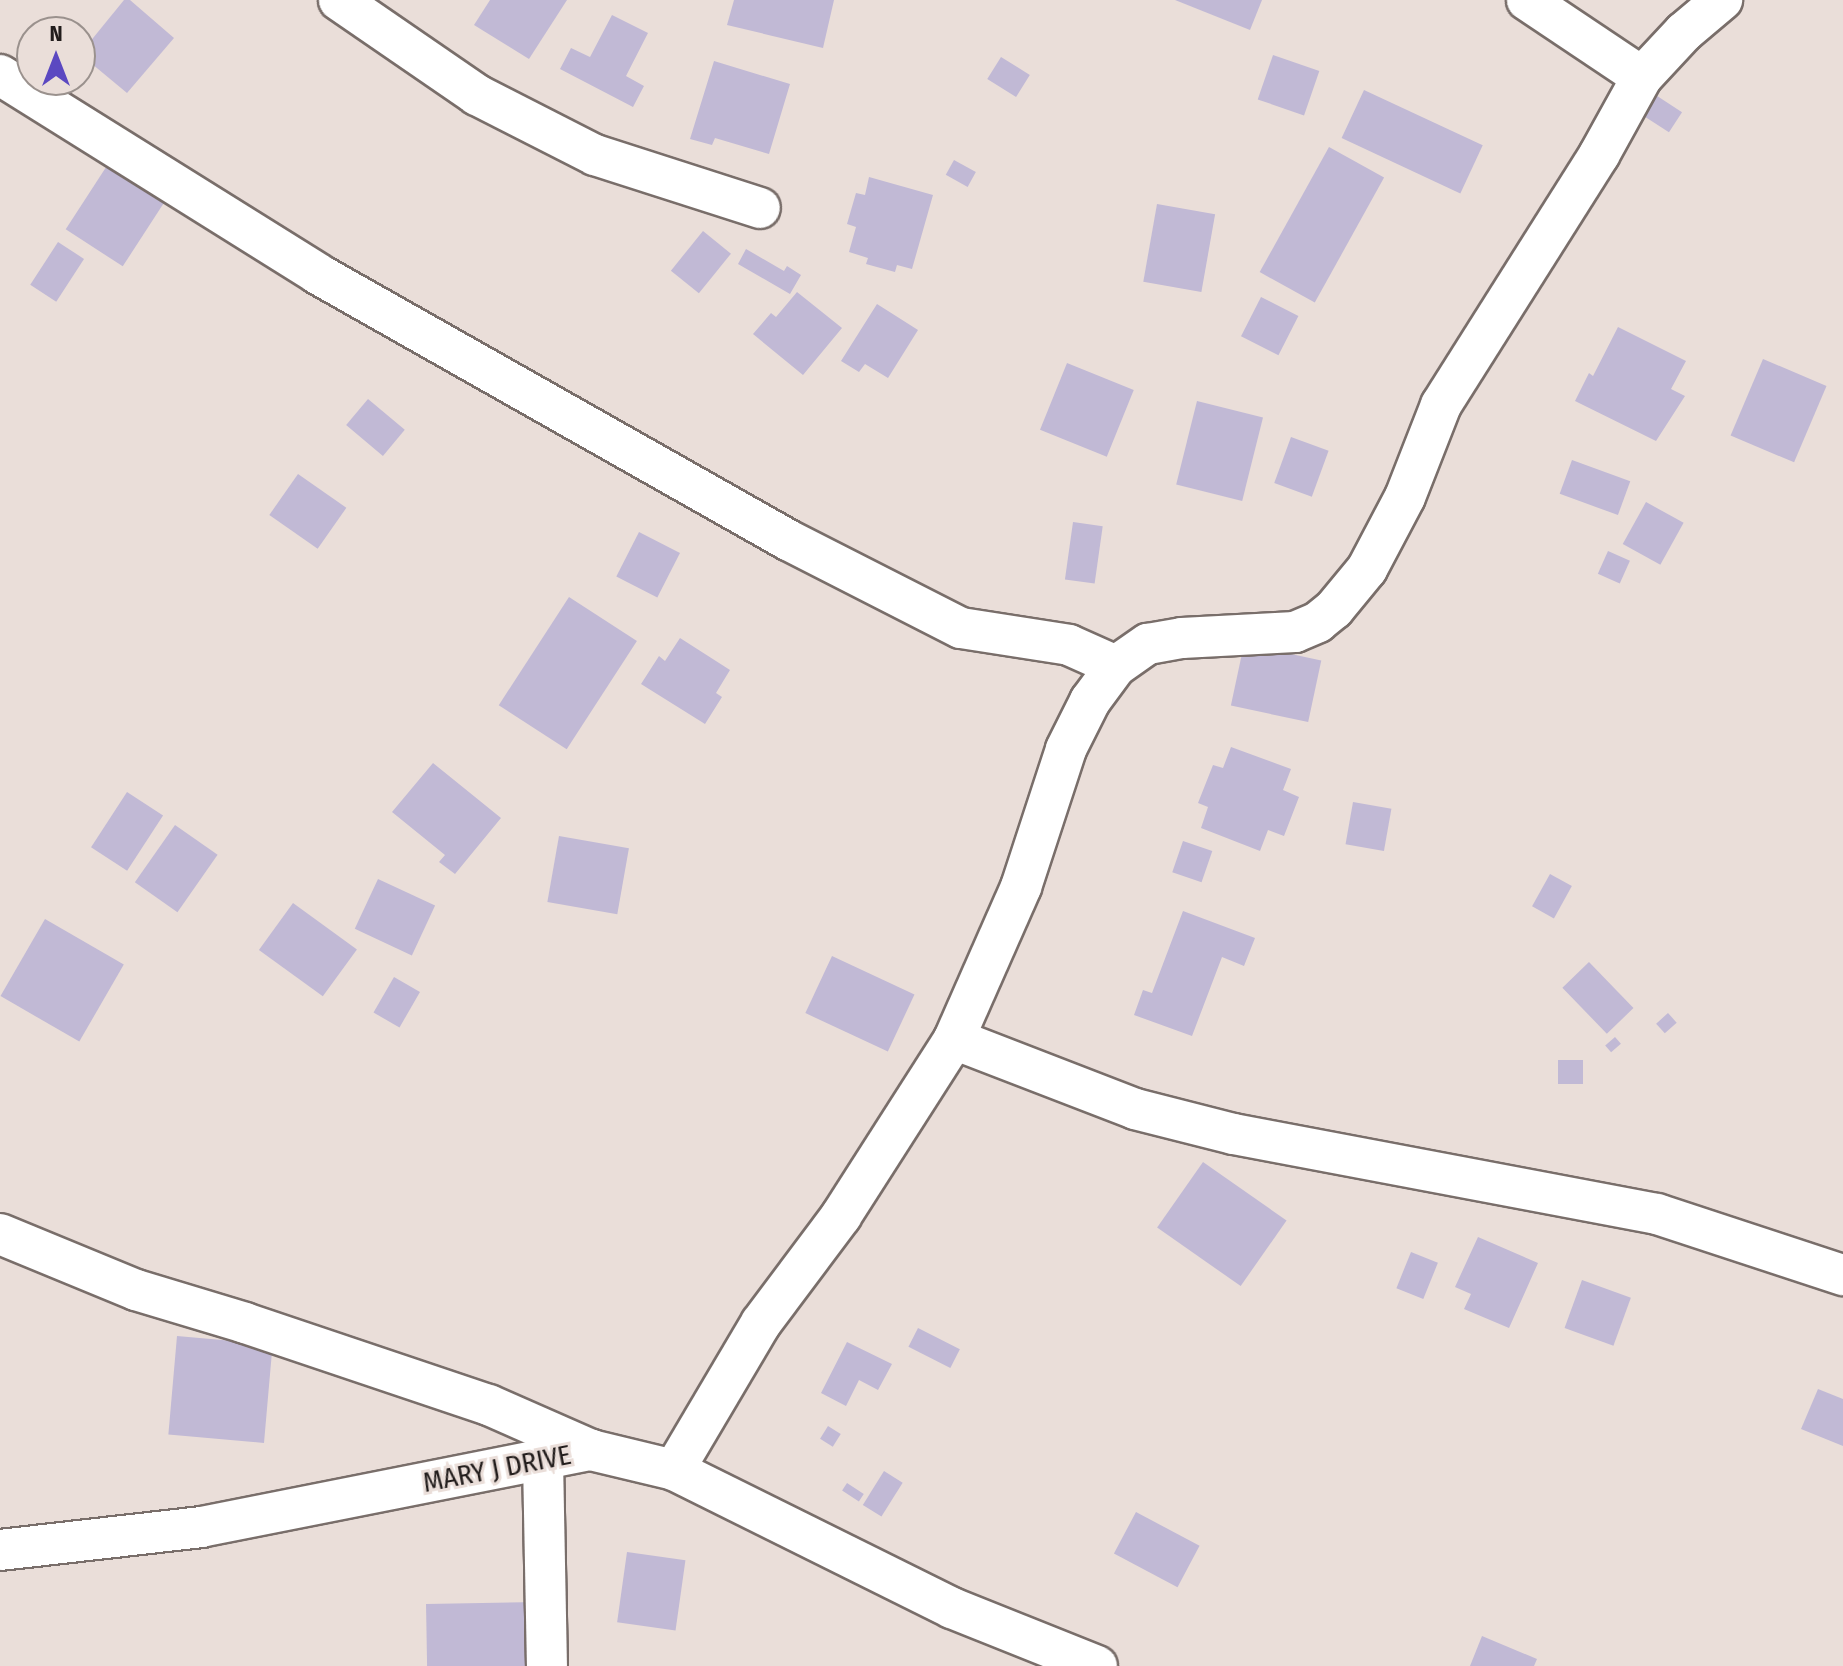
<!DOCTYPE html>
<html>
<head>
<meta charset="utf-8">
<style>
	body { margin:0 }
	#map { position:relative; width:1843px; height:1666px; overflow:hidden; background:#eaded9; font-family:"Fira Sans Condensed",sans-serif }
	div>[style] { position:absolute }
	.building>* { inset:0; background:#c1b9d5; transform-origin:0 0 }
	.roads { filter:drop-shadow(2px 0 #796e6a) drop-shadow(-2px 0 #796e6a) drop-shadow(0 2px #796e6a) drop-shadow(0 -2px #796e6a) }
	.minor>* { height:40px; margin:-20px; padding:0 20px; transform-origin:20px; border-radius:20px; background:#fff }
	span { translate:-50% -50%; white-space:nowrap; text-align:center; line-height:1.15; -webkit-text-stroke:6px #eaded9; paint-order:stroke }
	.street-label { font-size:28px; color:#221d1c }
	.north { position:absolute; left:16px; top:16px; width:80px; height:80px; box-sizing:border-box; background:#eaded9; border:2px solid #9a918d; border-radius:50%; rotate:0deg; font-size:22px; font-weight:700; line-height:32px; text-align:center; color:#221d1c }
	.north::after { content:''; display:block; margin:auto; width:28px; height:36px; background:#5b48c1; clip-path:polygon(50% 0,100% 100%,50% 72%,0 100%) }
</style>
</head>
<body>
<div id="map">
	<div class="building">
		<i style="clip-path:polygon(124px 0,130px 0,174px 38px,127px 93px,80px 54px)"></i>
		<i style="clip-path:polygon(490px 0,567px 0,529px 59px,474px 25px)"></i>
		<i style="clip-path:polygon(734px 0,834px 0,823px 48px,727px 25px)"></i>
		<i style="clip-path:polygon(1175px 0,1262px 0,1250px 30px)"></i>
		<i style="clip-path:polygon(612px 15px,648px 33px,626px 76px,644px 86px,633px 107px,560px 69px,571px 48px,590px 57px)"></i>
		<i style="left:1273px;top:55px;width:49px;height:47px;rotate:19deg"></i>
		<i style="left:1001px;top:57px;width:34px;height:26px;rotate:32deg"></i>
		<i style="clip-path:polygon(714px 61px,790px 84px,769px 154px,715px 138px,712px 145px,690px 139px)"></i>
		<i style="left:1364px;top:90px;width:131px;height:53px;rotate:25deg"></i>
		<i style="left:1651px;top:92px;width:37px;height:24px;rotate:33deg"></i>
		<i style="left:1329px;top:147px;width:63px;height:143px;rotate:29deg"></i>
		<i style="left:112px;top:158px;width:68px;height:85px;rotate:33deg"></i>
		<i style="left:954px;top:160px;width:25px;height:17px;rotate:29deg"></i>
		<i style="clip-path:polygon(869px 177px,933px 195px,912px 269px,897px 265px,895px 272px,866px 264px,868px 258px,849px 252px,856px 227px,847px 224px,856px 193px,865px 195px)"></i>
		<i style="left:1157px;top:204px;width:59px;height:79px;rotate:10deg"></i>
		<i style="left:703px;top:231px;width:36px;height:51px;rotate:39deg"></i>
		<i style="left:58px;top:242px;width:31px;height:51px;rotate:33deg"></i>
		<i style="clip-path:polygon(746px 249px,784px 271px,787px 266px,801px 275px,790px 294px,738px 264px)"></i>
		<i style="clip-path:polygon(797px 292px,842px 328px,803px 375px,753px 334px,771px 313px,776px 317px)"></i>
		<i style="left:1261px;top:297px;width:42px;height:44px;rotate:27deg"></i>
		<i style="clip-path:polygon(877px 304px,918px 330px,888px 378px,865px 364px,859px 372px,841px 361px)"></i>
		<i style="clip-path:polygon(1618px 327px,1686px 361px,1671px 389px,1685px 396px,1656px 441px,1575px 401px,1589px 373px,1593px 376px)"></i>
		<i style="left:1763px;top:359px;width:69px;height:83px;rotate:23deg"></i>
		<i style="left:1067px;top:363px;width:72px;height:72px;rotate:22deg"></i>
		<i style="left:368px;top:399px;width:48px;height:34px;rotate:40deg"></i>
		<i style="left:1197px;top:401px;width:68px;height:86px;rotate:14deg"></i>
		<i style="left:1291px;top:437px;width:40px;height:49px;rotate:20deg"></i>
		<i style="left:1572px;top:460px;width:62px;height:36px;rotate:20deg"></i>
		<i style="left:298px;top:474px;width:59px;height:50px;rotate:35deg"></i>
		<i style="left:1646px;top:502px;width:43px;height:48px;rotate:29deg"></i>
		<i style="left:1073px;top:522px;width:30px;height:58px;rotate:8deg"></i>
		<i style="left:639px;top:532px;width:46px;height:50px;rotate:27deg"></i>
		<i style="left:1608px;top:551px;width:24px;height:25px;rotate:24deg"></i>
		<i style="left:569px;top:597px;width:81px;height:129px;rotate:33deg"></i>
		<i style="clip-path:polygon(680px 638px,730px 670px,716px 693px,722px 697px,705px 724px,641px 684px,659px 656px,665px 661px)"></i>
		<i style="left:1244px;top:644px;width:79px;height:63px;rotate:12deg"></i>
		<i style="clip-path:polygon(1231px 747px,1291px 769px,1283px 790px,1299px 797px,1284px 836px,1268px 830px,1260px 851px,1201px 828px,1208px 807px,1198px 803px,1213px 765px,1223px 768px)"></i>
		<i style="clip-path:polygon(433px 763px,501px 818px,455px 874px,439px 862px,445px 855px,392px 812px)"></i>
		<i style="left:127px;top:792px;width:43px;height:66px;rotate:33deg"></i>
		<i style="left:1353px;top:802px;width:39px;height:43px;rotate:10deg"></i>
		<i style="left:175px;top:825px;width:52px;height:70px;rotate:35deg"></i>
		<i style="left:559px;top:836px;width:71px;height:67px;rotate:10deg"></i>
		<i style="left:1183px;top:841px;width:31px;height:33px;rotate:19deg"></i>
		<i style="left:1550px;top:874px;width:25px;height:37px;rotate:29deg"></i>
		<i style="left:378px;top:879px;width:63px;height:55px;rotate:25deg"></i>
		<i style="left:293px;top:903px;width:79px;height:58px;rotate:36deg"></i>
		<i style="clip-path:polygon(1183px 911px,1255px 938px,1244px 966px,1222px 957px,1192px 1036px,1134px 1015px,1143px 990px,1152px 993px)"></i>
		<i style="left:45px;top:919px;width:91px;height:89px;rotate:30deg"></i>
		<i style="left:832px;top:956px;width:91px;height:63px;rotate:25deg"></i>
		<i style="left:1589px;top:962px;width:64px;height:37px;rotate:46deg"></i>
		<i style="left:394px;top:977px;width:30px;height:41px;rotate:30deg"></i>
		<i style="left:1668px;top:1013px;width:13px;height:16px;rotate:48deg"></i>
		<i style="left:1615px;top:1037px;width:9px;height:13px;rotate:49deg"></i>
		<i style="left:1583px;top:1060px;width:24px;height:25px;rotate:90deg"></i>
		<i style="left:1203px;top:1162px;width:102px;height:80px;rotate:35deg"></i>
		<i style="clip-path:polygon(1478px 1237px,1538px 1263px,1509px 1328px,1464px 1309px,1471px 1294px,1455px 1287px)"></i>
		<i style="left:1411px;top:1252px;width:29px;height:39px;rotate:22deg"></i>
		<i style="left:1582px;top:1280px;width:52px;height:51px;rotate:20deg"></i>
		<i style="left:918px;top:1328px;width:47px;height:21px;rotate:27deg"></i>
		<i style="left:177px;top:1336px;width:96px;height:99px;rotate:5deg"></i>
		<i style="clip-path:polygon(847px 1342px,892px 1364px,878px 1390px,859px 1380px,846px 1406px,821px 1393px)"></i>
		<i style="clip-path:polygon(1818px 1389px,1843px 1399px,1843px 1446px,1801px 1429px)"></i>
		<i style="left:828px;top:1426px;width:15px;height:15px;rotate:32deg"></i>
		<i style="left:884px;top:1471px;width:22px;height:40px;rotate:32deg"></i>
		<i style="left:847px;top:1483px;width:20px;height:9px;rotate:33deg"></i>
		<i style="left:1136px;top:1512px;width:72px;height:47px;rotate:28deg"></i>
		<i style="left:627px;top:1552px;width:59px;height:71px;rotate:8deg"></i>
		<i style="left:540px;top:1602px;width:64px;height:114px;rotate:89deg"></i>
		<i style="clip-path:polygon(1482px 1636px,1537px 1659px,1534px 1666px,1470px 1666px)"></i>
	</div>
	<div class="roads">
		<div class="minor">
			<i style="left:339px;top:0;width:168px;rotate:34.5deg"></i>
			<i style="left:477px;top:95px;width:132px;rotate:27deg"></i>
			<i style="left:595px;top:155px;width:173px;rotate:17.8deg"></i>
			<i style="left:1527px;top:0;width:138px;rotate:33.8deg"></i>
			<i style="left:0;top:75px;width:375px;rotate:32deg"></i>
			<i style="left:318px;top:274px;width:540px;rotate:29.51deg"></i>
			<i style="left:788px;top:540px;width:194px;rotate:27deg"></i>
			<i style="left:961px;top:628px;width:109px;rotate:8.9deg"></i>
			<i style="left:1069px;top:645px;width:51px;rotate:24.1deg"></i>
			<i style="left:954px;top:1039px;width:194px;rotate:21.1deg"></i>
			<i style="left:1135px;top:1109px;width:102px;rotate:14.2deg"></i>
			<i style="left:1234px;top:1134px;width:430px;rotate:10.7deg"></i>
			<i style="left:1657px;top:1214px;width:196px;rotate:18.2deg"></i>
			<i style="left:0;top:1234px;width:147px;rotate:22.4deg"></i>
			<i style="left:136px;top:1290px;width:114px;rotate:16.8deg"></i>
			<i style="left:245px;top:1323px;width:257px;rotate:18.6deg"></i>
			<i style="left:489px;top:1405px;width:111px;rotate:23.8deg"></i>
			<i style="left:543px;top:1460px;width:206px;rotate:88.9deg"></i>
			<i style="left:674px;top:1470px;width:171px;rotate:-59.4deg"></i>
			<i style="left:761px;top:1323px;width:134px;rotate:-53.2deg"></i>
			<i style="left:841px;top:1216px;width:210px;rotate:-57.4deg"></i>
			<i style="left:954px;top:1039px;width:166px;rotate:-66.2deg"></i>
			<i style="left:1021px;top:887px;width:145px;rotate:-71.9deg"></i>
			<i style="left:1066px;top:749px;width:54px;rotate:-63.4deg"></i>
			<i style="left:1090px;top:701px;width:44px;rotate:-53.4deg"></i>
			<i style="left:1116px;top:666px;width:39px;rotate:-35deg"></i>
			<i style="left:1148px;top:644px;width:35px;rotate:-10deg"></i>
			<i style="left:1182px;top:638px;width:113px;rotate:-3deg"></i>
			<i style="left:1295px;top:632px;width:25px;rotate:-23deg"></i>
			<i style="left:1318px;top:622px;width:21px;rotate:-39deg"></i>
			<i style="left:1334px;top:609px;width:52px;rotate:-50.5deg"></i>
			<i style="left:1367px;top:569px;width:81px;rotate:-62.2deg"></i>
			<i style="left:1405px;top:497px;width:99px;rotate:-68.6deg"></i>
			<i style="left:1441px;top:405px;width:296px;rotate:-57.7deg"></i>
			<i style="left:1599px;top:155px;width:89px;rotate:-61.1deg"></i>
			<i style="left:1642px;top:77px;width:62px;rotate:-47deg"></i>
			<i style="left:1684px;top:32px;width:50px;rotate:-40.1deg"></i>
			<i style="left:0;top:1550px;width:202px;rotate:-6.5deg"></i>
			<i style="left:201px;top:1527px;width:398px;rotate:-11.2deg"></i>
			<i style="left:591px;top:1450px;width:85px;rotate:13.5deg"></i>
			<i style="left:674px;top:1470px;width:310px;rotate:26.4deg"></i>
			<i style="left:952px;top:1608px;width:156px;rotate:21.8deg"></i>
		</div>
	</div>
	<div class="street-label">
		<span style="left:497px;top:1469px;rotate:-11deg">MARY J DRIVE</span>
	</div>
	<div class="north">N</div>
</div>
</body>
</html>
